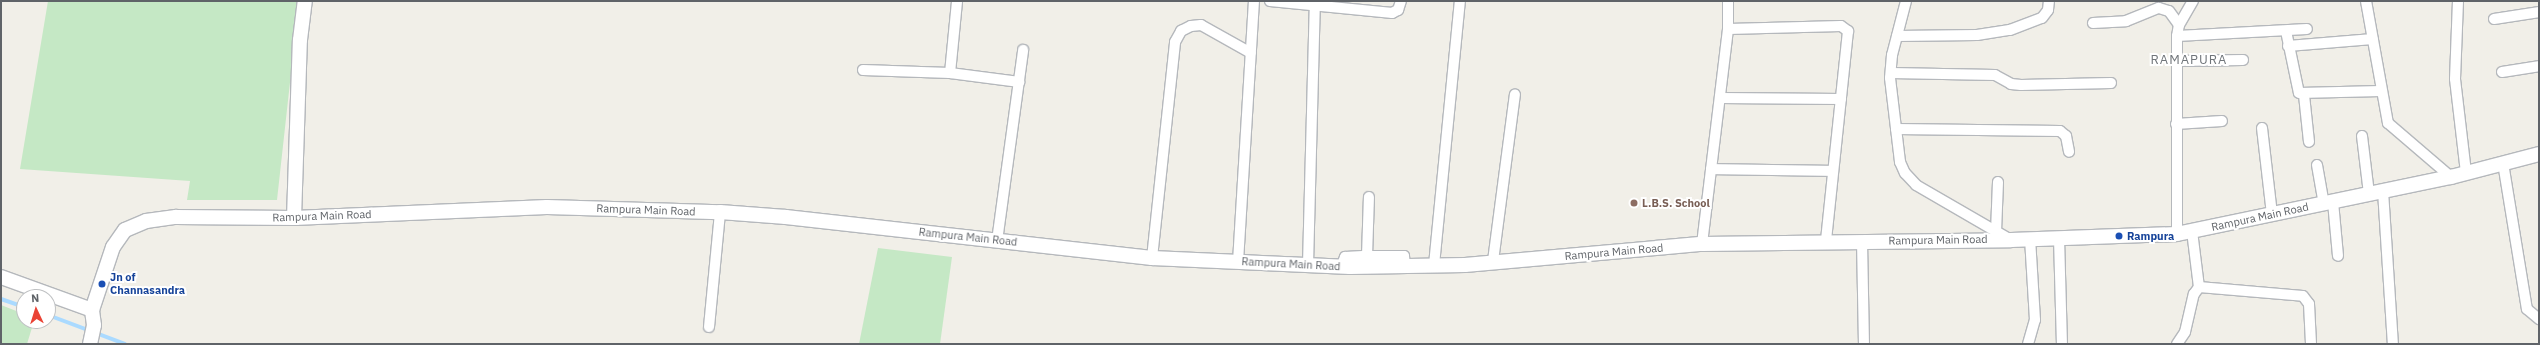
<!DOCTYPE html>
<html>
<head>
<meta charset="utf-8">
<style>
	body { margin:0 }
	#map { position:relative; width:2540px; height:345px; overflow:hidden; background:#f1efe8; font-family:"IBM Plex Sans",sans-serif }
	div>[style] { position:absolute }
	.green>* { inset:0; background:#c5e8c5 }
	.stream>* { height:4px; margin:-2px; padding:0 2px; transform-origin:2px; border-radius:2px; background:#aadaff }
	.roads { filter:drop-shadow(1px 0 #b5b8bc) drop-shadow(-1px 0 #b5b8bc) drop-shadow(0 1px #b5b8bc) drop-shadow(0 -1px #b5b8bc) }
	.minor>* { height:10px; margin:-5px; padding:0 5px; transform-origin:5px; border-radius:5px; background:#fff }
	.secondary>* { height:14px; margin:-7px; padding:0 7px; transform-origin:7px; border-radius:7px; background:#fff }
	.dots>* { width:11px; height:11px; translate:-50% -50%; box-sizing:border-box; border:2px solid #fff; border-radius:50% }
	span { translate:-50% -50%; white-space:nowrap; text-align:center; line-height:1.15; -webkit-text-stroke:4px #fff; paint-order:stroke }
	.education-label { font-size:11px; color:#785e54; font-weight:700 }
	.left { translate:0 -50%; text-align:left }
	.street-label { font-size:11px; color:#5f6368 }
	.transit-label { font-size:11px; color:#164399; font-weight:700 }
	.quarter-label { font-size:13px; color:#70757a; letter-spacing:1px }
	.frame { position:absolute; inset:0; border:2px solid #5f6368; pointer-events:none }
	.north { position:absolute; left:16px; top:289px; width:40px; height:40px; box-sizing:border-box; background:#fff; border:1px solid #bfc1c3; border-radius:50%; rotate:356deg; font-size:11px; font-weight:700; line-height:16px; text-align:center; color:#5f6368 }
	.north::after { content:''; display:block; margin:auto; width:14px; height:18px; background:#ea4335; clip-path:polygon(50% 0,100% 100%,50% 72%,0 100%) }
</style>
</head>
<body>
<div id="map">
	<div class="green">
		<i style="clip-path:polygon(48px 1px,299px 1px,277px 200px,187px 200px,190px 181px,20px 169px)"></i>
		<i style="clip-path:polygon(878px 248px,952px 257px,940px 344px,859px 344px)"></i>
		<i style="clip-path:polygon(1px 305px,24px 314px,24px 321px,34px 321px,27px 344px,1px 344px)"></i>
	</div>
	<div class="stream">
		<i style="left:1px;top:299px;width:24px;rotate:19deg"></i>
		<i style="left:48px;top:315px;width:82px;rotate:20.6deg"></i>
	</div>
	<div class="roads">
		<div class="minor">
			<i style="left:1270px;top:1px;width:123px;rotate:5.6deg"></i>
			<i style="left:1392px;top:13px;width:7px;rotate:-27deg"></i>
			<i style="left:1398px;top:10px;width:9px;rotate:-72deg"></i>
			<i style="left:1906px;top:1px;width:56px;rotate:104.5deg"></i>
			<i style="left:1892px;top:55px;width:23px;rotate:95deg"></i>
			<i style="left:1890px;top:78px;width:85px;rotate:83.2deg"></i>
			<i style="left:1900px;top:162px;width:12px;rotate:66deg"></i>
			<i style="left:1905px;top:173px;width:16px;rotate:47deg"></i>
			<i style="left:1916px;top:185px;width:110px;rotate:30.1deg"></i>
			<i style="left:2366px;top:1px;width:124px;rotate:79.8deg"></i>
			<i style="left:2388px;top:123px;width:83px;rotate:40.6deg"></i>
			<i style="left:2458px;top:1px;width:78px;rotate:92.2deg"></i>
			<i style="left:2455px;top:79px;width:95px;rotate:83.3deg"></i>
			<i style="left:2494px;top:19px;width:46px;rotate:-8.8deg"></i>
			<i style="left:2093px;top:23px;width:33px;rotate:-3deg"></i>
			<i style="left:2126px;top:21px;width:35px;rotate:-22deg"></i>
			<i style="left:2159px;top:8px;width:10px;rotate:17deg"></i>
			<i style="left:2169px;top:11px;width:17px;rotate:54deg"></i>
			<i style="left:1728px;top:29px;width:113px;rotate:-1.5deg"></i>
			<i style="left:1841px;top:26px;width:9px;rotate:36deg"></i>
			<i style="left:1848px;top:31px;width:212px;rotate:96deg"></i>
			<i style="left:2286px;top:31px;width:63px;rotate:78.2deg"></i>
			<i style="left:2299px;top:93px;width:82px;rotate:-1.4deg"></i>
			<i style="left:1897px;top:36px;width:80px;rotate:-0.7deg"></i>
			<i style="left:1977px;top:35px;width:33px;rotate:-9deg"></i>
			<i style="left:2010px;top:30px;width:34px;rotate:-21deg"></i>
			<i style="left:2042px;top:18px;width:10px;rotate:-53deg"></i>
			<i style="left:2048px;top:10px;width:9px;rotate:-84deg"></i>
			<i style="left:2177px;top:36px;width:130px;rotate:-3.1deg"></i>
			<i style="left:2288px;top:46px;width:85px;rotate:-4.7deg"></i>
			<i style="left:2176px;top:61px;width:67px;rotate:-0.9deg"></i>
			<i style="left:863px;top:70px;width:87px;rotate:2deg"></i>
			<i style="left:950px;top:73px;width:70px;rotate:7.4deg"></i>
			<i style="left:2502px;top:72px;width:37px;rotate:-9deg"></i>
			<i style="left:950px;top:73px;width:72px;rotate:-84.4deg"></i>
			<i style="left:1891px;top:73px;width:104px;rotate:1.1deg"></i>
			<i style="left:1995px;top:75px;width:18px;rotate:29deg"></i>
			<i style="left:2011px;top:84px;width:10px;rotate:6deg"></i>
			<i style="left:2021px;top:85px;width:90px;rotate:-1.3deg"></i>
			<i style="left:2304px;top:95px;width:47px;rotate:83.9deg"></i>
			<i style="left:1720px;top:98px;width:121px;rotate:0.5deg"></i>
			<i style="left:2176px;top:124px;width:46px;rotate:-3.7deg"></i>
			<i style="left:2262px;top:128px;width:88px;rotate:83.4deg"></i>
			<i style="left:1896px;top:129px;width:164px;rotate:0.7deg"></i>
			<i style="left:2060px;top:131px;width:8px;rotate:40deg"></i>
			<i style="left:2066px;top:136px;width:16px;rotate:79deg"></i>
			<i style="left:2362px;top:136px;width:58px;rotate:83.1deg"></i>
			<i style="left:2503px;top:163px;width:148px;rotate:80.7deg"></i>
			<i style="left:2527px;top:309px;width:16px;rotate:40deg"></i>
			<i style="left:2317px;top:165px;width:40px;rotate:80deg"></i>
			<i style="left:1711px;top:169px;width:122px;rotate:0.9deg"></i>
			<i style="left:2383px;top:191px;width:153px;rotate:86.3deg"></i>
			<i style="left:2333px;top:202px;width:54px;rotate:84.7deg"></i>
			<i style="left:2192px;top:231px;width:56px;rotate:82.9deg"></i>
			<i style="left:2199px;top:287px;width:104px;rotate:4.9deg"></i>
			<i style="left:2303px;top:296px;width:10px;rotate:53deg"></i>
			<i style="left:2309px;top:304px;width:40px;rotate:87.1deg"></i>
			<i style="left:1996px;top:232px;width:50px;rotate:-87.7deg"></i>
			<i style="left:2177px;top:234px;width:198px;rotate:-90deg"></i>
			<i style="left:2177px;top:36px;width:11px;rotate:-80deg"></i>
			<i style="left:2179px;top:25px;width:28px;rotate:-60deg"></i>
			<i style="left:2059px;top:238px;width:106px;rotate:88.4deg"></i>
			<i style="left:997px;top:241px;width:193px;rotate:-82.2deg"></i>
			<i style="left:1862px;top:241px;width:103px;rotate:88.9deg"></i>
			<i style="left:1702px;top:244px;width:217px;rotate:-83.1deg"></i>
			<i style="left:1728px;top:29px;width:28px;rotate:-90deg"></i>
			<i style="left:1367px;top:256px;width:59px;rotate:-88.1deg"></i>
			<i style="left:1152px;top:258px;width:217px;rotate:-83.9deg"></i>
			<i style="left:1175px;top:42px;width:13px;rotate:-61deg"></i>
			<i style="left:1181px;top:31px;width:11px;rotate:-27deg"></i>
			<i style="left:1191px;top:26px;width:10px;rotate:-6deg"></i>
			<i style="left:1201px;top:25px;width:57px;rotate:29.2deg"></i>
			<i style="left:1493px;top:261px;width:168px;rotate:-82.5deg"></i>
			<i style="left:1238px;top:262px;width:261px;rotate:-86.5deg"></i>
			<i style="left:1308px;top:265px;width:261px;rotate:-88.5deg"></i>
			<i style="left:1434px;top:265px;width:265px;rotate:-84.4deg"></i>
			<i style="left:1341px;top:267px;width:11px;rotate:-68deg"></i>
			<i style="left:1345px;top:257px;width:22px;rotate:-3deg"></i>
			<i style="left:1367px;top:256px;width:37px"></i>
			<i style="left:1404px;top:256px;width:9px;rotate:84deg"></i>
			<i style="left:709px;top:327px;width:116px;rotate:-84.5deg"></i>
			<i style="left:2028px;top:344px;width:25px;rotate:-74deg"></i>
			<i style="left:2035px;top:320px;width:81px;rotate:-93.5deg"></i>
			<i style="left:2177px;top:344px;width:14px;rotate:-56deg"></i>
			<i style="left:2185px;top:332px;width:39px;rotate:-77deg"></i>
			<i style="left:2194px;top:294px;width:9px;rotate:-54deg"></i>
		</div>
		<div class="secondary">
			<i style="left:294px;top:218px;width:178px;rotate:-88.1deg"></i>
			<i style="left:300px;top:40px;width:39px;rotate:-83deg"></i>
			<i style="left:1px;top:277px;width:97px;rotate:19.9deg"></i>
			<i style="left:92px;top:310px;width:66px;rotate:-71.6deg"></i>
			<i style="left:113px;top:247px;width:21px;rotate:-55deg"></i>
			<i style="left:125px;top:230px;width:23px;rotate:-23deg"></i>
			<i style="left:146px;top:221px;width:30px;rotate:-8deg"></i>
			<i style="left:176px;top:217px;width:118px;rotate:0.5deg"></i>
			<i style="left:294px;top:218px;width:253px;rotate:-2.5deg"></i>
			<i style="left:547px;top:207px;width:173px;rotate:1.7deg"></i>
			<i style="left:720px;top:212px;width:66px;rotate:4.3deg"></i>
			<i style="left:786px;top:217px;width:368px;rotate:6.4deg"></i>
			<i style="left:1152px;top:258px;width:198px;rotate:2.6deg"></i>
			<i style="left:1350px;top:267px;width:115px;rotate:-1deg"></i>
			<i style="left:1465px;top:265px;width:238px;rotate:-5.1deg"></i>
			<i style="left:1702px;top:244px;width:309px;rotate:-0.7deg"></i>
			<i style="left:2011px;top:240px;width:166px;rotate:-2.1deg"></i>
			<i style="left:2177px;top:234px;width:280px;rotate:-11.8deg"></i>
			<i style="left:2451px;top:177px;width:91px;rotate:-14.6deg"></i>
			<i style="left:90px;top:344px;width:19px;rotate:-78deg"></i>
			<i style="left:94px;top:325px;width:15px;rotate:-98deg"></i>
		</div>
	</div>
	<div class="dots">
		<i style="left:1634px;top:203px;background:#8d6e63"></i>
		<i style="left:2119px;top:236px;background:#1a4fb4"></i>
		<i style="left:102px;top:284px;background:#1a4fb4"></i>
	</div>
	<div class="education-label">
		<span class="left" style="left:1642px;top:203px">L.B.S. School</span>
	</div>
	<div class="street-label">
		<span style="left:646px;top:210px;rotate:2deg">Rampura Main Road</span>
		<span style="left:322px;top:216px;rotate:-2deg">Rampura Main Road</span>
		<span style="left:2260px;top:217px;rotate:-12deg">Rampura Main Road</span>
		<span style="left:968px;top:237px;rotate:6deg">Rampura Main Road</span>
		<span style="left:1938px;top:240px;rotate:-1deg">Rampura Main Road</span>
		<span style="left:1614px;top:252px;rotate:-5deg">Rampura Main Road</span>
		<span style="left:1291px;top:264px;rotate:3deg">Rampura Main Road</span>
	</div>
	<div class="transit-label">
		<span class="left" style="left:2127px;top:236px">Rampura</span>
		<span class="left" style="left:110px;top:284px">Jn of<br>Channasandra</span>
	</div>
	<div class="quarter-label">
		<span style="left:2189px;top:60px">RAMAPURA</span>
	</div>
	<div class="frame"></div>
	<div class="north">N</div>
</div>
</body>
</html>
